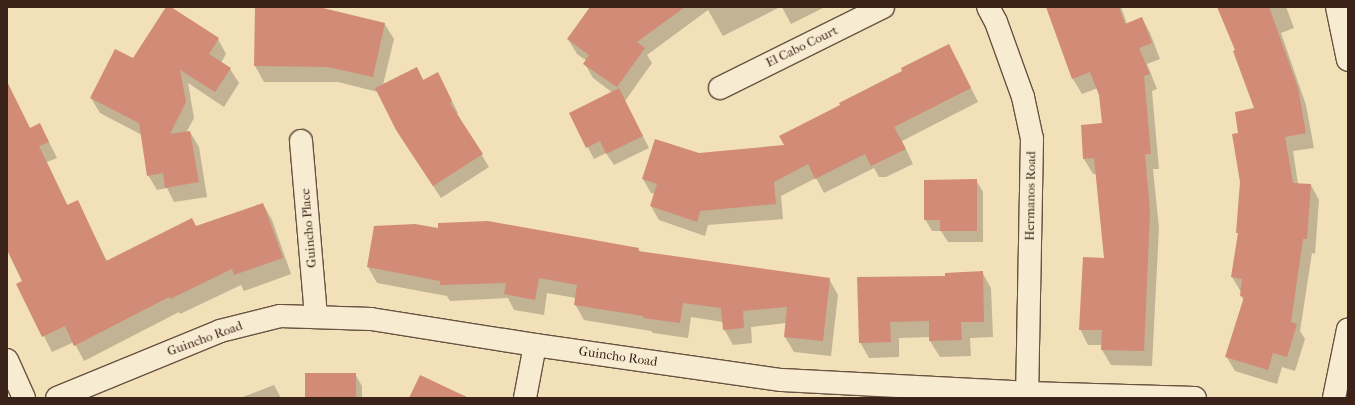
<!DOCTYPE html>
<html>
<head>
<meta charset="utf-8">
<style>
	body { margin:0 }
	#map { position:relative; width:1355px; height:405px; overflow:hidden; background:#f2e0b9; font-family:"IM FELL French Canon",serif }
	div>[style] { position:absolute }
	.shadow>* { inset:0; background:#0003 }
	.building>* { inset:0; background:#d28b76; transform-origin:0 0 }
	.roads { filter:drop-shadow(1px 0 #6a5242) drop-shadow(-1px 0 #6a5242) drop-shadow(0 1px #6a5242) drop-shadow(0 -1px #6a5242) }
	.minor>* { height:22px; margin:-11px; padding:0 11px; transform-origin:11px; border-radius:11px; background:#f7ebd2 }
	span { translate:-50% -50%; white-space:nowrap; text-align:center; line-height:1.15; -webkit-text-stroke:4px #f7ebd2; paint-order:stroke }
	.street-label { font-size:13px; color:#3c231a }
	.frame { position:absolute; inset:0; border:8px solid #3c231a; pointer-events:none }
</style>
</head>
<body>
<div id="map">
	<div class="shadow">
		<i style="clip-path:polygon(167px 7px,218px 39px,226px 54px,221px 63px,230px 69px,239px 83px,224px 107px,188px 83px,194px 118px,186px 133px,190px 132px,199px 147px,207px 197px,174px 202px,167px 188px,157px 190px,148px 175px,142px 135px,100px 113px,91px 98px,134px 59px)"></i>
		<i style="clip-path:polygon(593px 7px,780px 7px,723px 36px,708px 10px,647px 55px,652px 63px,625px 101px,649px 148px,614px 165px,606px 153px,594px 159px,570px 114px,613px 93px,593px 78px,585px 64px,587px 61px,577px 54px,568px 39px)"></i>
		<i style="clip-path:polygon(782px 7px,825px 7px,791px 24px)"></i>
		<i style="clip-path:polygon(1053px 7px,1121px 7px,1127px 24px,1142px 18px,1150px 33px,1160px 59px,1147px 64px,1157px 89px,1152px 91px,1159px 169px,1153px 169px,1159px 228px,1152px 366px,1111px 365px,1102px 350px,1102px 345px,1088px 345px,1080px 329px,1106px 259px,1097px 174px,1093px 174px,1084px 159px,1082px 126px,1103px 124px,1100px 94px,1098px 88px,1082px 94px,1073px 79px,1047px 9px)"></i>
		<i style="clip-path:polygon(1218px 7px,1286px 7px,1294px 28px,1281px 33px,1306px 105px,1314px 148px,1293px 151px,1298px 184px,1311px 185px,1319px 200px,1315px 254px,1312px 253px,1300px 331px,1305px 339px,1295px 371px,1282px 367px,1277px 384px,1235px 371px,1226px 356px,1244px 301px,1241px 296px,1241px 292px,1232px 277px,1239px 236px,1237px 232px,1241px 182px,1239px 134px,1255px 109px,1236px 51px)"></i>
		<i style="clip-path:polygon(384px 23px,394px 39px,383px 85px,416px 68px,424px 81px,444px 85px,458px 113px,457px 114px,489px 167px,441px 198px,404px 142px,378px 92px,338px 82px,264px 82px,255px 66px)"></i>
		<i style="clip-path:polygon(957px 60px,978px 102px,902px 141px,913px 164px,886px 177px,879px 177px,874px 168px,824px 193px,816px 178px,781px 196px,783px 219px,708px 225px,705px 236px,659px 220px,651px 206px,655px 194px,651px 193px,643px 179px,699px 154px,786px 146px)"></i>
		<i style="clip-path:polygon(7px 81px,30px 129px,39px 125px,48px 140px,57px 158px,47px 162px,68px 206px,78px 202px,107px 261px,196px 227px,263px 204px,272px 220px,291px 274px,244px 291px,241px 285px,180px 314px,179px 312px,84px 361px,74px 342px,52px 352px,18px 284px,23px 282px,7px 248px)"></i>
		<i style="clip-path:polygon(976px 180px,983px 192px,983px 242px,948px 242px,941px 231px,932px 231px,925px 219px)"></i>
		<i style="clip-path:polygon(375px 227px,439px 230px,638px 248px,641px 253px,829px 279px,838px 295px,831px 356px,794px 352px,785px 337px,786px 323px,751px 327px,752px 343px,733px 345px,724px 329px,723px 322px,691px 317px,688px 338px,653px 333px,651px 331px,584px 320px,575px 304px,576px 298px,547px 293px,544px 315px,514px 310px,508px 298px,450px 301px,447px 296px,377px 283px,368px 267px)"></i>
		<i style="clip-path:polygon(982px 272px,991px 288px,993px 337px,970px 338px,971px 356px,940px 357px,930px 341px,930px 337px,899px 338px,899px 357px,869px 358px,860px 342px,946px 277px)"></i>
		<i style="clip-path:polygon(355px 374px,362px 386px,362px 398px,306px 398px)"></i>
		<i style="clip-path:polygon(274px 385px,281px 398px,240px 398px)"></i>
	</div>
	<div class="building">
		<i style="clip-path:polygon(166px 7px,171px 7px,219px 38px,209px 54px,231px 68px,215px 92px,180px 70px,186px 102px,170px 134px,190px 131px,199px 182px,165px 188px,163px 173px,147px 176px,139px 123px,90px 98px,115px 49px,133px 58px)"></i>
		<i style="clip-path:polygon(255px 7px,323px 8px,385px 23px,373px 77px,328px 67px,254px 66px)"></i>
		<i style="clip-path:polygon(590px 7px,685px 7px,637px 42px,645px 48px,617px 87px,583px 64px,589px 55px,567px 39px)"></i>
		<i style="clip-path:polygon(1046px 7px,1119px 7px,1125px 24px,1142px 17px,1152px 43px,1139px 48px,1150px 74px,1144px 76px,1151px 154px,1145px 154px,1150px 212px,1144px 351px,1101px 350px,1102px 330px,1079px 330px,1083px 257px,1104px 258px,1094px 158px,1083px 159px,1081px 125px,1102px 123px,1099px 95px,1090px 72px,1072px 79px)"></i>
		<i style="clip-path:polygon(1217px 7px,1269px 7px,1298px 88px,1306px 133px,1285px 137px,1293px 183px,1311px 184px,1307px 239px,1303px 239px,1291px 322px,1297px 324px,1287px 357px,1273px 353px,1268px 370px,1225px 357px,1244px 297px,1240px 296px,1242px 279px,1231px 277px,1238px 233px,1236px 233px,1240px 182px,1232px 134px,1238px 133px,1235px 112px,1254px 108px,1233px 51px,1235px 50px)"></i>
		<i style="clip-path:polygon(949px 44px,971px 88px,894px 127px,906px 149px,871px 166px,865px 154px,815px 179px,808px 164px,774px 182px,776px 204px,700px 211px,697px 222px,650px 206px,657px 184px,642px 179px,655px 139px,699px 153px,784px 145px,779px 136px,840px 105px,839px 103px,902px 71px,901px 68px)"></i>
		<i style="clip-path:polygon(417px 67px,423px 80px,438px 72px,452px 101px,450px 103px,483px 154px,433px 186px,396px 130px,375px 88px)"></i>
		<i style="clip-path:polygon(7px 82px,30px 128px,40px 123px,49px 142px,39px 146px,67px 205px,78px 200px,106px 261px,192px 218px,196px 226px,263px 203px,283px 258px,234px 275px,232px 269px,170px 299px,169px 297px,74px 346px,65px 326px,42px 337px,16px 284px,22px 281px,7px 250px)"></i>
		<i style="clip-path:polygon(619px 88px,643px 136px,606px 154px,600px 141px,586px 148px,569px 113px)"></i>
		<i style="clip-path:polygon(977px 179px,977px 231px,940px 231px,940px 220px,924px 220px,924px 180px)"></i>
		<i style="clip-path:polygon(488px 221px,639px 248px,638px 251px,830px 278px,823px 341px,784px 337px,787px 307px,743px 311px,744px 328px,723px 330px,721px 308px,683px 303px,680px 323px,643px 318px,643px 316px,574px 305px,577px 285px,539px 278px,535px 300px,504px 294px,506px 283px,440px 285px,440px 281px,367px 267px,374px 226px,415px 224px,438px 228px,438px 223px)"></i>
		<i style="clip-path:polygon(983px 271px,984px 322px,961px 322px,962px 340px,929px 341px,929px 321px,890px 322px,891px 342px,859px 343px,857px 277px,945px 276px,945px 273px)"></i>
		<i style="left:305px;top:373px;width:51px;height:25px"></i>
		<i style="clip-path:polygon(420px 375px,469px 398px,409px 398px)"></i>
	</div>
	<div class="roads">
		<div class="minor">
			<i style="left:988px;top:7px;width:17px;rotate:62deg"></i>
			<i style="left:996px;top:22px;width:80px;rotate:70.2deg"></i>
			<i style="left:1023px;top:97px;width:43px;rotate:77.9deg"></i>
			<i style="left:1032px;top:139px;width:254px;rotate:91.1deg"></i>
			<i style="left:1337px;top:7px;width:54px;rotate:78.3deg"></i>
			<i style="left:720px;top:88px;width:182px;rotate:-26.4deg"></i>
			<i style="left:301px;top:141px;width:176px;rotate:85.1deg"></i>
			<i style="left:7px;top:360px;width:42px;rotate:65.9deg"></i>
			<i style="left:57px;top:398px;width:176px;rotate:-22.3deg"></i>
			<i style="left:220px;top:331px;width:62px;rotate:-14deg"></i>
			<i style="left:280px;top:316px;width:91px;rotate:1.9deg"></i>
			<i style="left:371px;top:319px;width:166px;rotate:9deg"></i>
			<i style="left:535px;top:345px;width:249px;rotate:8.1deg"></i>
			<i style="left:782px;top:380px;width:245px;rotate:3deg"></i>
			<i style="left:1027px;top:393px;width:168px;rotate:1.7deg"></i>
			<i style="left:525px;top:398px;width:54px;rotate:-79.3deg"></i>
			<i style="left:1334px;top:398px;width:70px;rotate:-78.5deg"></i>
		</div>
	</div>
	<div class="street-label">
		<span style="left:802px;top:47px;rotate:-26deg">El Cabo Court</span>
		<span style="left:1031px;top:196px;rotate:-89deg">Hermanos Road</span>
		<span style="left:309px;top:228px;rotate:-95deg">Guincho Place</span>
		<span style="left:205px;top:339px;rotate:-20deg">Guincho Road</span>
		<span style="left:618px;top:357px;rotate:8deg">Guincho Road</span>
	</div>
	<div class="frame"></div>
</div>
</body>
</html>
